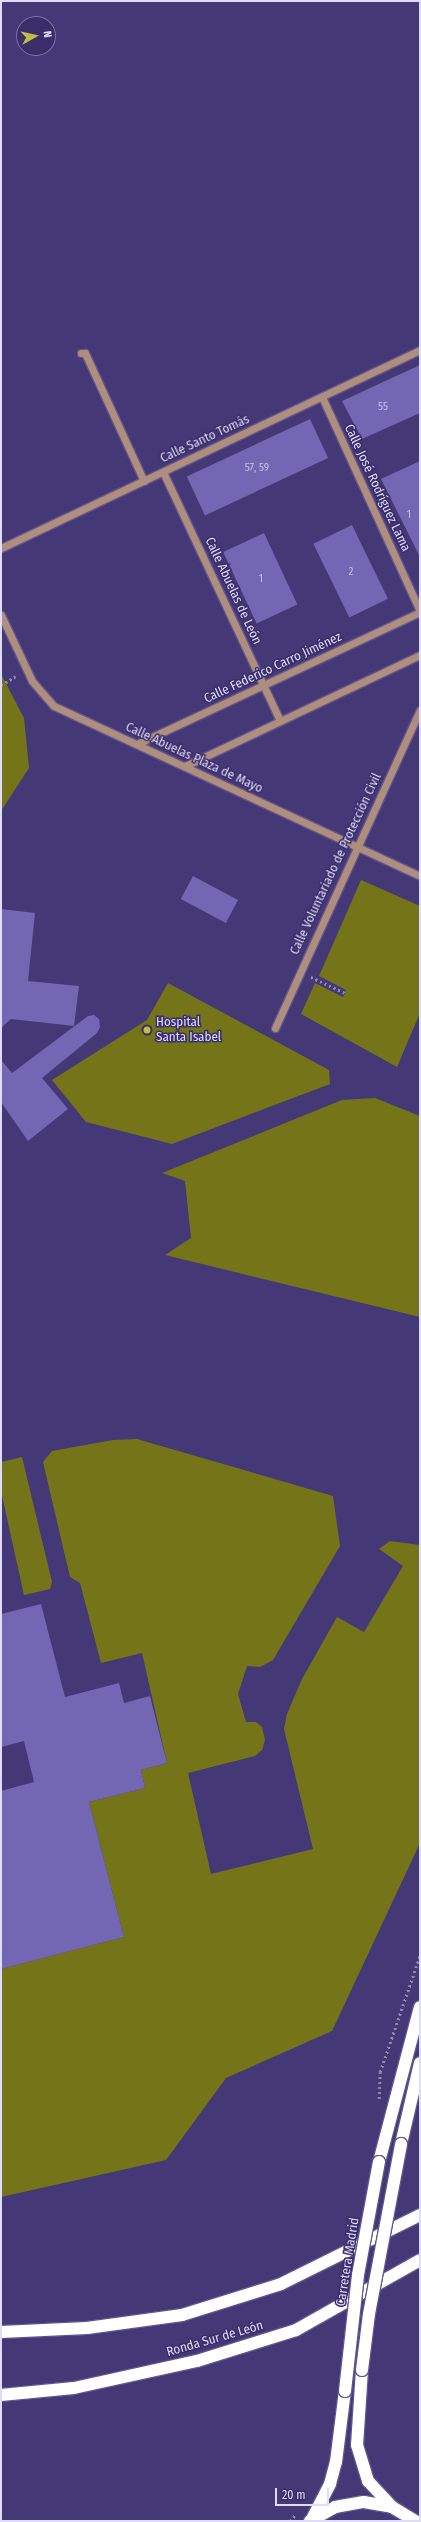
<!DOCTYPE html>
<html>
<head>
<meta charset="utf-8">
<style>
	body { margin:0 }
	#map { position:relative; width:421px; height:2522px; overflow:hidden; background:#443876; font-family:"Fira Sans Condensed",sans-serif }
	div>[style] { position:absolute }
	.green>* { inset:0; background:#747519 }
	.building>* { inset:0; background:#7366b3; transform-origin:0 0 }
	.path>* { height:2.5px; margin-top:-1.25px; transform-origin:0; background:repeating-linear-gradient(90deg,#9089b7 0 2px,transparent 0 5px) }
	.roads { filter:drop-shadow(1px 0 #60568e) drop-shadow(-1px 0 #60568e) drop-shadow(0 1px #60568e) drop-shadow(0 -1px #60568e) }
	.minor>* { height:7px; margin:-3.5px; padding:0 3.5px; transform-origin:3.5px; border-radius:3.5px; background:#af8e7d }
	.highway>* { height:12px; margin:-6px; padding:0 6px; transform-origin:6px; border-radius:6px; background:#fff }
	.bridges { filter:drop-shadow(1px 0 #60568e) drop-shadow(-1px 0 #60568e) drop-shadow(0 1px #60568e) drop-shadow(0 -1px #60568e) }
	.highway-bridge>* { height:12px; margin:-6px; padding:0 6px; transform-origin:6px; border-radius:6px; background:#fff }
	.dots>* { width:11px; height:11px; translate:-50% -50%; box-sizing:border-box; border:2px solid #3a2d6a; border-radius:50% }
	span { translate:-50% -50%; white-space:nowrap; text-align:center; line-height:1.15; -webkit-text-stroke:3px #3a2d6a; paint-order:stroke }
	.number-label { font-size:11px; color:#c4bfe9 }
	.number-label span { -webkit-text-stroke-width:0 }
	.street-label { font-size:13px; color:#dfddfb }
	.poi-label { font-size:13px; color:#dfddfb }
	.left { translate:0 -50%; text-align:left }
	.frame { position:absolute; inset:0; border:2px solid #dfddfb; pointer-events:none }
	.north { position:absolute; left:16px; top:16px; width:40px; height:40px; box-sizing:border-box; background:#3a2d6a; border:1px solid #7c73a4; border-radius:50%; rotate:82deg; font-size:11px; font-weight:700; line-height:16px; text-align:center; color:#dfddfb }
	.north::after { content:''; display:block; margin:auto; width:14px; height:18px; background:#bebf42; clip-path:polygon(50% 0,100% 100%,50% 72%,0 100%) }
	.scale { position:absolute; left:275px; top:2488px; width:54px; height:18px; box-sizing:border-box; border:2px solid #dfddfb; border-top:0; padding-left:5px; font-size:12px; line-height:14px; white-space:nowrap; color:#dfddfb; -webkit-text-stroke:3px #3a2d6a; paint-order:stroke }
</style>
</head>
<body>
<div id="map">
	<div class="green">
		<i style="clip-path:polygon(1px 674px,24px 718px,29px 768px,1px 811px)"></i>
		<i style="clip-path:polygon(361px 880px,420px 906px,420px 1013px,397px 1067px,301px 1014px,315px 983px,343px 997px,345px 993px,346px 990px,319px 976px)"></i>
		<i style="clip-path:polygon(168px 983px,329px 1070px,330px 1084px,172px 1144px,86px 1122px,52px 1080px,147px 1020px)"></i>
		<i style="clip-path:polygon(375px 1098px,420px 1116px,420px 1317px,165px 1255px,191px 1238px,185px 1181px,162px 1173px,342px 1100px)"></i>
		<i style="clip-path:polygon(137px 1439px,333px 1496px,340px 1546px,273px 1660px,260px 1667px,247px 1666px,238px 1694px,246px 1722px,256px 1722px,262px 1727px,265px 1740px,262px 1750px,255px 1756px,188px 1773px,211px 1874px,313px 1849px,284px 1729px,287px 1714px,302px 1679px,337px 1617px,364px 1632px,403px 1566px,379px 1549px,390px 1541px,420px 1545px,420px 1843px,332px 2031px,226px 2078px,166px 2160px,1px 2197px,1px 1969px,124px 1937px,89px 1802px,145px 1788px,141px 1770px,167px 1763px,142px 1653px,101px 1663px,80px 1583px,70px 1577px,43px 1462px,52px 1451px,113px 1440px)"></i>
		<i style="clip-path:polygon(22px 1457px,52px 1582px,50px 1589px,24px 1595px,1px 1491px,1px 1462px)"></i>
	</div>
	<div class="building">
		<i style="clip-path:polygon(420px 365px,420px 413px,362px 439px,342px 401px)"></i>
		<i style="left:310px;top:419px;width:43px;height:136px;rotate:65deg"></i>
		<i style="clip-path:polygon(420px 461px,420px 557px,381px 479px)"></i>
		<i style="left:352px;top:525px;width:82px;height:43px;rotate:64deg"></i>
		<i style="left:264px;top:533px;width:79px;height:45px;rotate:65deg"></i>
		<i style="left:193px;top:876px;width:51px;height:26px;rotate:28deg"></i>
		<i style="clip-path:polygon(1px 909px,35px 913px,28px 981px,79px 986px,74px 1026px,11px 1019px,1px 1028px)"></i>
		<i style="clip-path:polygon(94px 1015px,99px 1019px,100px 1027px,97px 1033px,42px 1078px,68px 1109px,28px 1141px,1px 1102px,1px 1060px,12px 1073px,88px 1016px)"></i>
		<i style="clip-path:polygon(41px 1604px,65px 1697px,119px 1683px,124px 1703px,150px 1696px,167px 1763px,141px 1770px,145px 1788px,89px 1802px,124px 1937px,1px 1969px,1px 1791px,34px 1782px,24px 1741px,1px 1747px,1px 1614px)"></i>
	</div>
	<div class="path">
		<i style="left:1px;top:685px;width:17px;rotate:-31deg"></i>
		<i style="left:311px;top:977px;width:38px;rotate:25deg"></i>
		<i style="left:379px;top:2099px;width:27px;rotate:-88deg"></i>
		<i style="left:380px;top:2072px;width:124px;rotate:-71.1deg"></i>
		<i style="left:290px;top:2521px;width:9px;rotate:-49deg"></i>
	</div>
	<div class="roads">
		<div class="minor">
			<i style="left:81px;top:353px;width:4px"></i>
			<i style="left:85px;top:353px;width:141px;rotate:65.3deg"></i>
			<i style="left:322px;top:397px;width:235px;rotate:65.4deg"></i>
			<i style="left:163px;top:472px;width:275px;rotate:64.8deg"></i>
			<i style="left:1px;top:548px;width:463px;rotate:-25.3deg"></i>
			<i style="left:1px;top:615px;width:73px;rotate:64.8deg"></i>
			<i style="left:32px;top:681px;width:33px;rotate:49deg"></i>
			<i style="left:54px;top:706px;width:404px;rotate:24.9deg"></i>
			<i style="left:137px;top:744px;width:312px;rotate:-25deg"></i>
			<i style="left:185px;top:766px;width:260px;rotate:-25.3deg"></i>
			<i style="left:275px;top:1028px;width:349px;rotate:-65.5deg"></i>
		</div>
		<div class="highway">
			<i style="left:401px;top:2144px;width:83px;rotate:-76.8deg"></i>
			<i style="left:379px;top:2162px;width:160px;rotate:-75.2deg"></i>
			<i style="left:1px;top:2332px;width:86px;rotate:-2.7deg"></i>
			<i style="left:87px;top:2328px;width:96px;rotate:-7.8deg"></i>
			<i style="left:182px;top:2315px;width:104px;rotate:-17.4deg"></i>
			<i style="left:281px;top:2284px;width:155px;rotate:-26.4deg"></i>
			<i style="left:362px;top:2370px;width:75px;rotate:93.8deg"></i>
			<i style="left:357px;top:2445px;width:38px;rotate:73deg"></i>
			<i style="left:368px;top:2481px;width:35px;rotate:47deg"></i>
			<i style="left:1px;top:2395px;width:73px;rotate:-5.5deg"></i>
			<i style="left:74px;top:2388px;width:126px;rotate:-12.4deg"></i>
			<i style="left:197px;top:2361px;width:104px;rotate:-17.4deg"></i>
			<i style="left:296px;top:2330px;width:142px;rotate:-29.4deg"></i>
			<i style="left:310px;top:2521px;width:29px;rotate:-29deg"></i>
			<i style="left:335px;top:2507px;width:29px;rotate:-10deg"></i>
			<i style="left:364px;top:2502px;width:28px;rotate:10deg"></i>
			<i style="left:392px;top:2507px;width:27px;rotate:31deg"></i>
			<i style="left:311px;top:2521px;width:42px;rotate:-62.8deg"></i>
			<i style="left:330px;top:2484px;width:23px;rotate:-75deg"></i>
			<i style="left:336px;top:2462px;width:72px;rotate:-82.8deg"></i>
		</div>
	</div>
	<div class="bridges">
		<div class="highway-bridge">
			<i style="left:362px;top:2370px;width:56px;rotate:-82.9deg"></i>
			<i style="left:369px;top:2314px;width:173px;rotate:-79.3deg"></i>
			<i style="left:345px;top:2391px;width:117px;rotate:-83.6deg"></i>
			<i style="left:358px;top:2275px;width:115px;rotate:-79.5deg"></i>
		</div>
	</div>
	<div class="dots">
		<i style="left:147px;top:1030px;background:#bebf42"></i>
	</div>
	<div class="number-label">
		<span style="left:383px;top:407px">55</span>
		<span style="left:257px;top:468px">57, 59</span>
		<span style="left:409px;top:515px">1</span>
		<span style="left:351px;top:572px">2</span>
		<span style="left:261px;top:579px">1</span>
	</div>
	<div class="street-label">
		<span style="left:205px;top:439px;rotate:-25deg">Calle Santo Tomás</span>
		<span style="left:377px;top:488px;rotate:65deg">Calle José Rodríguez Lama</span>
		<span style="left:233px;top:591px;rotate:65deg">Calle Abuelas de León</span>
		<span style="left:273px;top:668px;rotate:-25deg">Calle Federico Carro Jiménez</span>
		<span style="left:194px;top:758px;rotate:25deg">Calle Abuelas Plaza de Mayo</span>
		<span style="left:336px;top:864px;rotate:-65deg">Calle Voluntariado de Protección Civil</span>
		<span style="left:348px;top:2262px;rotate:-81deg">Carretera Madrid</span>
		<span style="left:215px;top:2339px;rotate:-16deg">Ronda Sur de León</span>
	</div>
	<div class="poi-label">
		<span class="left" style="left:156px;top:1030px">Hospital<br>Santa Isabel</span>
	</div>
	<div class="frame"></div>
	<div class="north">N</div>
	<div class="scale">20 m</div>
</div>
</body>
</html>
